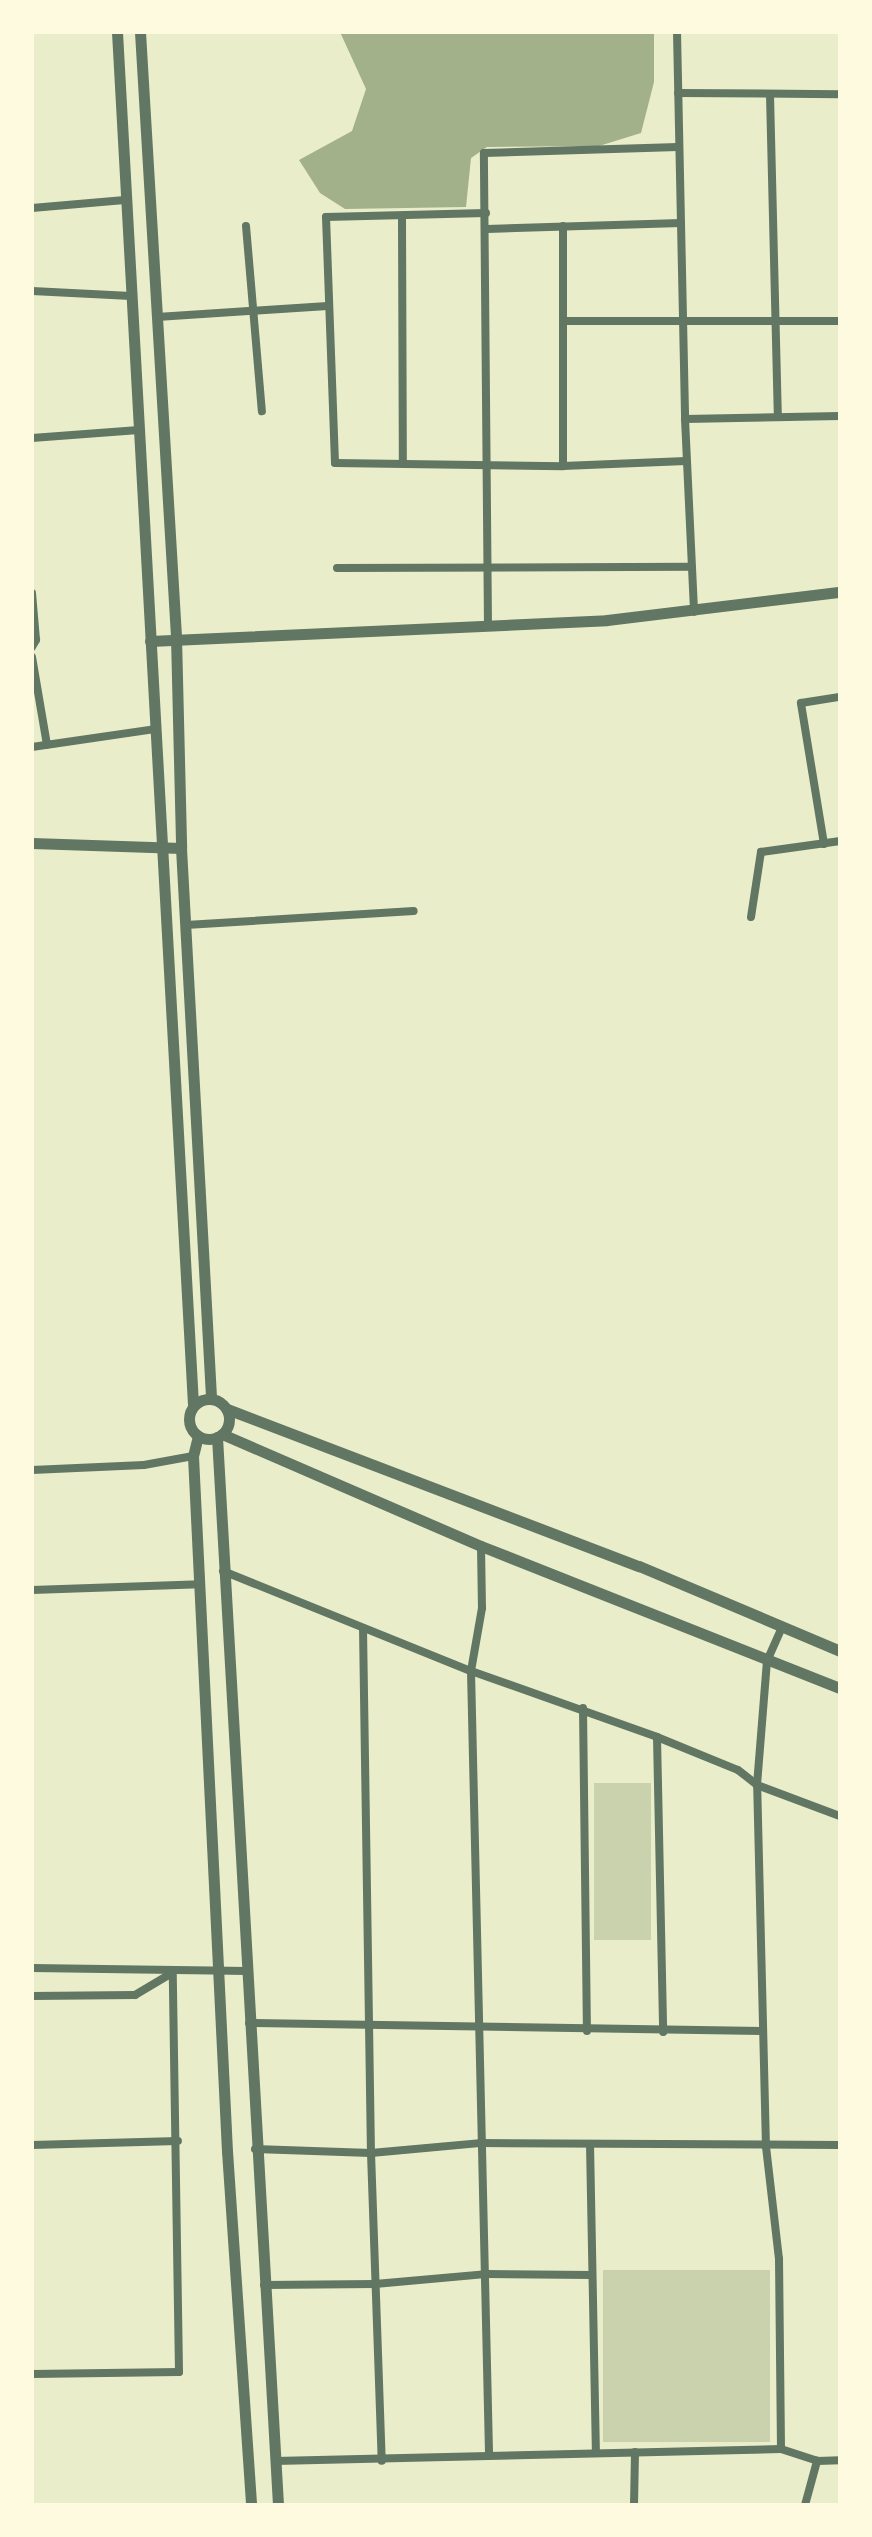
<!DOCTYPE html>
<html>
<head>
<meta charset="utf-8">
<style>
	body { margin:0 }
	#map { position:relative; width:872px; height:2537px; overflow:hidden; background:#e9edc9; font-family:Lato,sans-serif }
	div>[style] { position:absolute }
	.green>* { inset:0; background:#cad2ad; transform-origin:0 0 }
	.water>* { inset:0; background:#a3b18a }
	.minor>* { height:8px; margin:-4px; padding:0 4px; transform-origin:4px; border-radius:4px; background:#617663 }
	.tertiary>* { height:11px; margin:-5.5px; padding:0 5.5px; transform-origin:5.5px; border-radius:5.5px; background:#617663 }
	.tertiary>.ring { margin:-5.5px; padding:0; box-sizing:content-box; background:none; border:11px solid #617663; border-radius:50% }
	span { translate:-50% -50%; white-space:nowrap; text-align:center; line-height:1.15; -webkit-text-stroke:8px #fefae0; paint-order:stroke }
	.frame { position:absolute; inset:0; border:34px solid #fefae0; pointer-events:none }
</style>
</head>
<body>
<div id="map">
	<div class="green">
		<i style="left:594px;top:1783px;width:57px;height:157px"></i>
		<i style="left:770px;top:2270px;width:172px;height:167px;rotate:90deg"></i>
	</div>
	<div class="water">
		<i style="clip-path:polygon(340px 32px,654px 32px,654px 82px,641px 133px,599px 146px,487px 147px,471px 158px,466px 207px,345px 209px,320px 193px,299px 160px,352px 131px,366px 89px)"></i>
	</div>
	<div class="minor">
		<i style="left:677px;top:32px;width:387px;rotate:88.8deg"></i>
		<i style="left:685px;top:419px;width:193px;rotate:87.3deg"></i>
		<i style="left:678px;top:93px;width:162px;rotate:0.4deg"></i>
		<i style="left:770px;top:95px;width:322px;rotate:88.6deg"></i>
		<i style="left:32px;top:208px;width:93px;rotate:-4.9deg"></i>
		<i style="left:486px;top:213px;width:160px;rotate:178.6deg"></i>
		<i style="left:326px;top:217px;width:246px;rotate:87.9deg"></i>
		<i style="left:335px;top:463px;width:228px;rotate:0.8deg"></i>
		<i style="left:563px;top:466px;width:123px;rotate:-2.3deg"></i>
		<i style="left:402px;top:218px;width:244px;rotate:89.8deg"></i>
		<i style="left:246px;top:226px;width:186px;rotate:85.1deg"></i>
		<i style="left:563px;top:226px;width:240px;rotate:90deg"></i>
		<i style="left:487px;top:229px;width:194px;rotate:-1.8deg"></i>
		<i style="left:32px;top:291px;width:99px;rotate:2.9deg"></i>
		<i style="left:157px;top:317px;width:171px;rotate:-3.7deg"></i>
		<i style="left:563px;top:321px;width:277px"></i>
		<i style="left:685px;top:419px;width:155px;rotate:-1.1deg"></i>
		<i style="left:32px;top:438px;width:107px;rotate:-4.3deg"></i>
		<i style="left:337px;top:568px;width:354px;rotate:-0.2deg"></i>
		<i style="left:32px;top:593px;width:47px;rotate:85.1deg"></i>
		<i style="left:36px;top:640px;width:8px;rotate:120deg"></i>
		<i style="left:488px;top:627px;width:474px;rotate:-90.5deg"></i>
		<i style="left:484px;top:153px;width:194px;rotate:-1.8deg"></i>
		<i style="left:32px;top:657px;width:89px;rotate:80.3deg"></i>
		<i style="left:32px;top:747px;width:124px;rotate:-8.3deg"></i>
		<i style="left:824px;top:844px;width:143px;rotate:-99.3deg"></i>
		<i style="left:801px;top:703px;width:39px;rotate:-9deg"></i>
		<i style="left:751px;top:917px;width:66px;rotate:-81.3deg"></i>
		<i style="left:761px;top:852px;width:80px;rotate:-7.9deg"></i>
		<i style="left:186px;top:925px;width:228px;rotate:-3.5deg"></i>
		<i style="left:32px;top:1470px;width:112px;rotate:-2.6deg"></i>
		<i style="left:144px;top:1465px;width:50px;rotate:-10.4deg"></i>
		<i style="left:481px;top:1546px;width:62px;rotate:89.1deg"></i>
		<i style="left:482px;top:1608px;width:64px;rotate:99.9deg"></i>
		<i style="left:471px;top:1671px;width:783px;rotate:88.68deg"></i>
		<i style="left:223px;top:1571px;width:267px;rotate:22deg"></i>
		<i style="left:471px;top:1671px;width:197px;rotate:19.5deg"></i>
		<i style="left:657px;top:1737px;width:87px;rotate:22.2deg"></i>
		<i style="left:738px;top:1770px;width:24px;rotate:38deg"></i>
		<i style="left:757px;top:1785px;width:89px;rotate:20.5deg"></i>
		<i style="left:32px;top:1590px;width:168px;rotate:-2deg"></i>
		<i style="left:363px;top:1628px;width:525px;rotate:89.13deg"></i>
		<i style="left:371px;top:2153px;width:308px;rotate:88deg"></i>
		<i style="left:583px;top:1708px;width:323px;rotate:89.3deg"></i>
		<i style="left:657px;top:1737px;width:295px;rotate:88.8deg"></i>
		<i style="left:32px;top:1968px;width:215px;rotate:0.8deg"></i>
		<i style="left:32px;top:1996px;width:103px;rotate:-0.6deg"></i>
		<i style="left:135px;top:1995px;width:43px;rotate:-30.7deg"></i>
		<i style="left:249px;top:2023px;width:513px;rotate:0.89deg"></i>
		<i style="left:590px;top:2144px;width:307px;rotate:88.9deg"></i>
		<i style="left:32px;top:2145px;width:146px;rotate:-1.6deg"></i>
		<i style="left:255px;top:2149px;width:116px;rotate:2deg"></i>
		<i style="left:371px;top:2153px;width:109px;rotate:-5.2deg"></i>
		<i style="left:480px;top:2143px;width:360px;rotate:0.3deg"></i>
		<i style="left:264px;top:2285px;width:111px;rotate:-0.5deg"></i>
		<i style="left:375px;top:2284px;width:111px;rotate:-5.1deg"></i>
		<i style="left:486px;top:2274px;width:105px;rotate:0.5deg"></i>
		<i style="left:32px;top:2374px;width:147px;rotate:-0.8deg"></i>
		<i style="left:179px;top:2372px;width:399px;rotate:-90.9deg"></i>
		<i style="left:781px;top:2449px;width:190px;rotate:-90.6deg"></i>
		<i style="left:779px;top:2259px;width:113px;rotate:-96.6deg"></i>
		<i style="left:766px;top:2147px;width:362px;rotate:-91.4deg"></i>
		<i style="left:757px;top:1785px;width:124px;rotate:-85.4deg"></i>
		<i style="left:767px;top:1661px;width:34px;rotate:-66deg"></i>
		<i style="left:275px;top:2461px;width:506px;rotate:-1.36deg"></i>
		<i style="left:781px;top:2449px;width:38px;rotate:18deg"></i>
		<i style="left:817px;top:2461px;width:23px;rotate:-2deg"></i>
		<i style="left:634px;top:2505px;width:53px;rotate:-88.9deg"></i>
		<i style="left:805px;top:2505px;width:46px;rotate:-74.7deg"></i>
	</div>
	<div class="tertiary">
		<i style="left:117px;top:32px;width:1376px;rotate:86.83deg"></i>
		<i style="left:140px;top:32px;width:606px;rotate:86.59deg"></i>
		<i style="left:176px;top:637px;width:211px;rotate:88.6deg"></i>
		<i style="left:181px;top:848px;width:550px;rotate:86.87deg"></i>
		<i style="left:150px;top:641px;width:457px;rotate:-2.6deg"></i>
		<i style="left:607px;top:620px;width:235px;rotate:-6.9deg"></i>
		<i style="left:32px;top:843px;width:149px;rotate:1.9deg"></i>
		<i class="ring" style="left:189px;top:1399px;width:29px;height:29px"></i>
		<i style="left:227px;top:1409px;width:441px;rotate:20.9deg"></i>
		<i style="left:639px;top:1566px;width:218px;rotate:22.9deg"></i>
		<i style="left:222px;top:1434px;width:282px;rotate:23.4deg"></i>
		<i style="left:481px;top:1546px;width:386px;rotate:21.6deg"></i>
		<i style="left:198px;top:1436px;width:21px;rotate:104deg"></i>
		<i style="left:193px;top:1456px;width:696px;rotate:87.2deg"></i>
		<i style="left:227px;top:2151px;width:355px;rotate:86.1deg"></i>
		<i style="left:217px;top:1437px;width:1070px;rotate:86.73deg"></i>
	</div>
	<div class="frame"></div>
</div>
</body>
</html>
